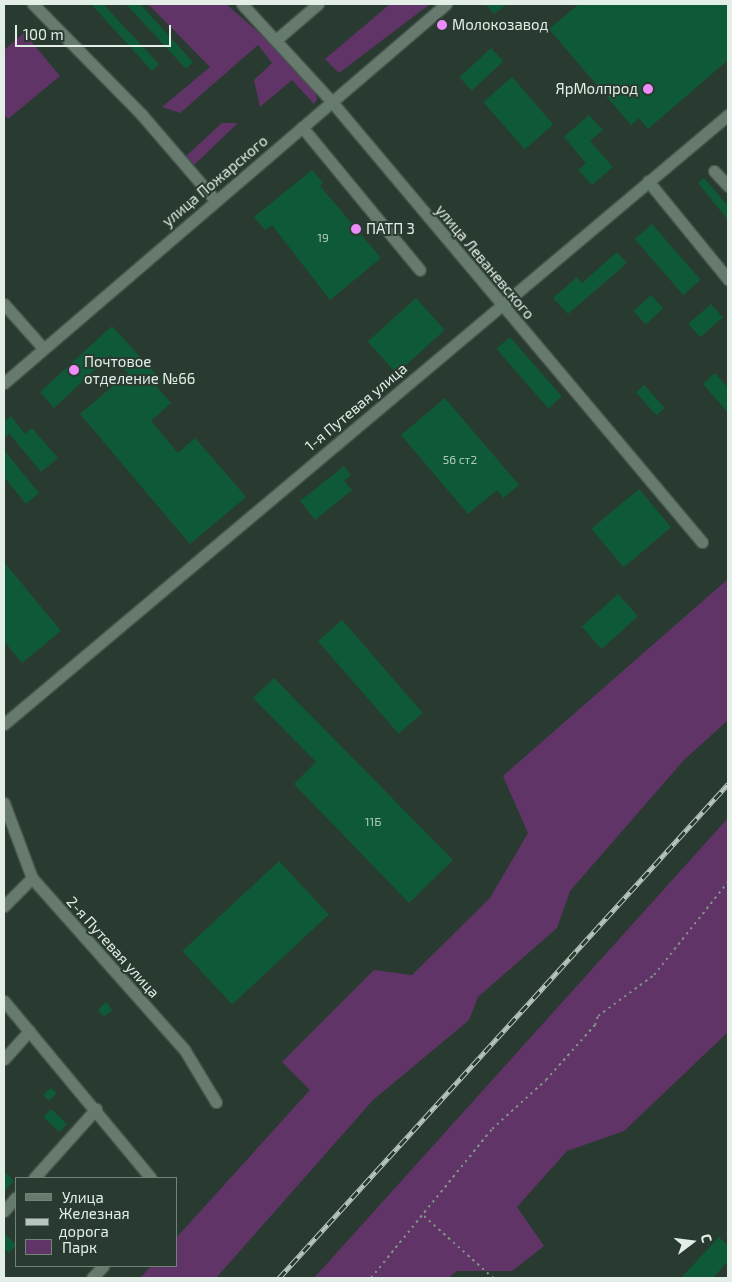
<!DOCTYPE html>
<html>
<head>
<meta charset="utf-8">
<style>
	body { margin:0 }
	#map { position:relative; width:732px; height:1282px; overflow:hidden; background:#293b30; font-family:"Exo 2",sans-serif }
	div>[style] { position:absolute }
	.green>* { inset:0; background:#603467 }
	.building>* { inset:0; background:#0e5937; transform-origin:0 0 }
	.path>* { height:2px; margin-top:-1px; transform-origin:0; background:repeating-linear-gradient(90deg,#819086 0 2.5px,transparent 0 6.5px) }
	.roads { filter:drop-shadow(1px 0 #47574e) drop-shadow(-1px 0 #47574e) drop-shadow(0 1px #47574e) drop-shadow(0 -1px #47574e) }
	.minor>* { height:11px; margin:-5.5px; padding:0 5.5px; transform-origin:5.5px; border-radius:5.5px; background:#667a6e }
	.rail>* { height:5px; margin-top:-2.5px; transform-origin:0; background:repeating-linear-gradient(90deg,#293b30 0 9px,#b9c6be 0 18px); box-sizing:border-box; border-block:1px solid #b9c6be }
	.dots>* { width:14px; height:14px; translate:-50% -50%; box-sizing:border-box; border:2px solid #293b30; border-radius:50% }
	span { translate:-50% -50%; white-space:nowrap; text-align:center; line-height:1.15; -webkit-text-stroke:4px #293b30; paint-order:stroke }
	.number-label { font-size:12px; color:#aec9bb }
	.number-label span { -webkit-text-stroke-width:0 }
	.poi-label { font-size:15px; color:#e3eee7 }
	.left { translate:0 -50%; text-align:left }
	.right { translate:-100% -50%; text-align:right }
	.street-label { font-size:15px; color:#e3eee7 }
	.frame { position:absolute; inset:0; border:5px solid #e3eee7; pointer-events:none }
	.legend { position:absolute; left:15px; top:1177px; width:162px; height:90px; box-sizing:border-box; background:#293b30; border:1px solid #738379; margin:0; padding:6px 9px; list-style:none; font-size:15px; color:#e3eee7 }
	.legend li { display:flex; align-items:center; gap:10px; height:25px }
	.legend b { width:25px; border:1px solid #738379 }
	.north { position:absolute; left:667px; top:1217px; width:50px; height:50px; -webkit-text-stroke:4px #293b30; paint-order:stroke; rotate:75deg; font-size:14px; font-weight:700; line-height:20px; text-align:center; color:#e3eee7 }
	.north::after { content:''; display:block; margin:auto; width:18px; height:22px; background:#e3eee7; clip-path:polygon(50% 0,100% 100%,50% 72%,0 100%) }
	.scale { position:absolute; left:15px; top:25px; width:156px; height:22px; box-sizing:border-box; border:2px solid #e3eee7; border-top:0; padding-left:6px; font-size:15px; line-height:18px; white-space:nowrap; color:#e3eee7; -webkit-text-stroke:4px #293b30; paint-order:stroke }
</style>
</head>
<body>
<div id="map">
	<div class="green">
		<i style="clip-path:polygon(148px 4px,226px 4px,270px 42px,315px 91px,317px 100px,314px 104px,292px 80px,260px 107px,254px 80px,272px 63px,258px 45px,180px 113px,162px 107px,210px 67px)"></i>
		<i style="clip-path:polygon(390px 4px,430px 4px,339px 73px,325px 59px)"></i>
		<i style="clip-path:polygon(24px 33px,60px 76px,8px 119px,4px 114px,4px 50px)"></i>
		<i style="clip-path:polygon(222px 123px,238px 123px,194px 165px,186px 156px)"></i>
		<i style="clip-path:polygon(728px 579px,728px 720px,684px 760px,570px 891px,557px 928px,478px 997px,469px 1020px,373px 1100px,216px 1278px,140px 1278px,151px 1266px,176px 1266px,176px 1238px,310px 1090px,282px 1062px,374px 970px,412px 975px,490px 898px,528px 833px,503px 776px)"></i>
		<i style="clip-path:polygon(728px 818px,728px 1032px,624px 1131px,567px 1151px,517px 1207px,544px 1246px,512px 1271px,457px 1271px,448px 1278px,314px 1278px)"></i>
	</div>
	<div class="building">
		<i style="clip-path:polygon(91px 4px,103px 4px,159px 64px,152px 71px)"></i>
		<i style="clip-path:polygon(126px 4px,140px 4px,193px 62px,186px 69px)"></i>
		<i style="clip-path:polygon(485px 4px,507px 4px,494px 14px)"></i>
		<i style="clip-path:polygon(579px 4px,728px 4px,728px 60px,648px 129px,639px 118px,631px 125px,549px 29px)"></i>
		<i style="left:491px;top:48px;width:18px;height:43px;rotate:47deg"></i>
		<i style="left:512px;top:77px;width:63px;height:38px;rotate:49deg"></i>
		<i style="clip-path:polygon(589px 115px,603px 130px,590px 141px,613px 167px,592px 185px,578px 170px,586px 163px,564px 137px)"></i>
		<i style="clip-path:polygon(312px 170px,323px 183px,320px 186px,381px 258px,330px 300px,272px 225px,265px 230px,254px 217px)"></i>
		<i style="clip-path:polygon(704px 178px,728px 206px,728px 220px,698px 183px)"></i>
		<i style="left:652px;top:224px;width:74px;height:23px;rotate:49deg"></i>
		<i style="clip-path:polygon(617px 252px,627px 263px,568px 314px,553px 298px,577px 277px,582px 283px)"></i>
		<i style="left:651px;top:295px;width:18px;height:24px;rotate:47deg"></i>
		<i style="left:416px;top:298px;width:43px;height:65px;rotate:48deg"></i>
		<i style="left:711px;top:304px;width:18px;height:30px;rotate:49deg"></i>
		<i style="clip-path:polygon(112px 326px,162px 381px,156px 386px,171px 403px,151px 421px,178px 453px,195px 438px,246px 497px,190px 544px,80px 414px,128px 373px,111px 355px,54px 408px,40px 392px)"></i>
		<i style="left:510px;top:337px;width:79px;height:18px;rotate:49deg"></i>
		<i style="clip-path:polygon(715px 373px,728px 388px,728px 413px,703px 384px)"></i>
		<i style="left:644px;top:385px;width:31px;height:11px;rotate:48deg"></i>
		<i style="clip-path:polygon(445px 398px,519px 485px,503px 498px,497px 490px,468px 514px,401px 435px)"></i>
		<i style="clip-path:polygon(11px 416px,25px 434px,32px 428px,58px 458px,41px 472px,9px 433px,4px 438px,4px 422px)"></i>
		<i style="clip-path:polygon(4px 450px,39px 493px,26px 504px,4px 477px)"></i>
		<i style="clip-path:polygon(344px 466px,351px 475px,344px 481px,352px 490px,315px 520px,300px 501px)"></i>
		<i style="left:639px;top:489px;width:50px;height:62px;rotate:50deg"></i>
		<i style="clip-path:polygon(4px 562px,61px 631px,22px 663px,4px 641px)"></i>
		<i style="left:618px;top:594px;width:30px;height:49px;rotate:48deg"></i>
		<i style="left:342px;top:620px;width:123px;height:32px;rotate:49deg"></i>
		<i style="clip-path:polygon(274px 678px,453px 860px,409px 903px,294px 784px,316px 762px,253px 698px)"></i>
		<i style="left:279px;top:861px;width:73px;height:132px;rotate:47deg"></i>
		<i style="clip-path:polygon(106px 1002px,112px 1010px,104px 1017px,98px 1010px)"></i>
		<i style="clip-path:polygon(51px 1088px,57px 1093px,49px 1101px,43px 1095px)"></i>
		<i style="left:51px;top:1109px;width:22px;height:11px;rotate:43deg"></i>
		<i style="clip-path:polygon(4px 1171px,14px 1181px,4px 1191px)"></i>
		<i style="clip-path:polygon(4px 1233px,16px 1245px,9px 1253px,4px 1248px)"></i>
		<i style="clip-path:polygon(719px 1237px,728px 1246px,728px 1261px,713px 1278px,681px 1278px)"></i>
	</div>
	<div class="path">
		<i style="left:424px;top:1216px;width:93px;rotate:41.9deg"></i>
		<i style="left:371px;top:1278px;width:192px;rotate:-50.9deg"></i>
		<i style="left:492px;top:1129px;width:73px;rotate:-42.2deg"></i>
		<i style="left:546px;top:1080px;width:74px;rotate:-48.3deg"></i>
		<i style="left:595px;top:1025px;width:9px;rotate:-72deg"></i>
		<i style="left:598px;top:1016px;width:69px;rotate:-36.2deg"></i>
		<i style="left:654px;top:975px;width:119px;rotate:-51.5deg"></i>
	</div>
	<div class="roads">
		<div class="minor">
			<i style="left:33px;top:4px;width:156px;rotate:45.5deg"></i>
			<i style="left:142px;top:115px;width:112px;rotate:49.3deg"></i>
			<i style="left:242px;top:4px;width:133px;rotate:47.4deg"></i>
			<i style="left:332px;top:102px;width:575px;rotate:49.94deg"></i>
			<i style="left:277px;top:39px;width:54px;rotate:-40.5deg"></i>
			<i style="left:302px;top:127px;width:185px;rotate:50.5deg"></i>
			<i style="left:714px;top:171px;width:21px;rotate:47deg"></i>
			<i style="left:648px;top:181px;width:127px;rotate:50.8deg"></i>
			<i style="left:4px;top:304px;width:59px;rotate:48.4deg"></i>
			<i style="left:4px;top:383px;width:582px;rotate:-40.61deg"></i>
			<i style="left:4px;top:724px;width:946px;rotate:-40.07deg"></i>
			<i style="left:4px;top:803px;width:80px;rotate:69.5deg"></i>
			<i style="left:32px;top:878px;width:229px;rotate:48.4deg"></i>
			<i style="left:184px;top:1049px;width:62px;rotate:58.9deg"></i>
			<i style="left:4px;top:906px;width:40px;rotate:-45deg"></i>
			<i style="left:4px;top:1001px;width:230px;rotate:50.3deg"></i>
			<i style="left:4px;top:1059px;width:38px;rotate:-48deg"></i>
			<i style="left:34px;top:1178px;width:93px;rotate:-48.1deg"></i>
			<i style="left:4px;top:1211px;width:18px;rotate:-49deg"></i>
			<i style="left:92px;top:1278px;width:16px;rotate:-47deg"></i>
		</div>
	</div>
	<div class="rail">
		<i style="left:279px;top:1278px;width:668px;rotate:-47.73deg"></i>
	</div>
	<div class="dots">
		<i style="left:442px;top:25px;background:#ec8cfb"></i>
		<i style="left:648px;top:89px;background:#ec8cfb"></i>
		<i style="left:356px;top:229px;background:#ec8cfb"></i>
		<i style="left:74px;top:370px;background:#ec8cfb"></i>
	</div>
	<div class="number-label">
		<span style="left:323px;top:238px">19</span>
		<span style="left:460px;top:460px">56 ст2</span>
		<span style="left:373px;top:822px">11Б</span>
	</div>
	<div class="poi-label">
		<span class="left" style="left:452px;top:25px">Молокозавод</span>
		<span class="right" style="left:638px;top:89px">ЯрМолпрод</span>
		<span class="left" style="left:366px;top:229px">ПАТП 3</span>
		<span class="left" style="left:84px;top:370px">Почтовое<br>отделение №66</span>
	</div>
	<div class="street-label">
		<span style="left:215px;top:181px;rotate:-40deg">улица Пожарского</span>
		<span style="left:485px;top:262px;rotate:50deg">улица Леваневского</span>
		<span style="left:356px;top:407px;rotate:-40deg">1-я Путевая улица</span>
		<span style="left:113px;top:947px;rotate:48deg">2-я Путевая улица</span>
	</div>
	<div class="frame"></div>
	<ul class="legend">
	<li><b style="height:6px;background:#667a6e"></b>Улица</li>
	<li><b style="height:6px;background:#b9c6be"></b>Железная дорога</li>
	<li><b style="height:14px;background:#603467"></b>Парк</li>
	</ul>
	<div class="north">С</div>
	<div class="scale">100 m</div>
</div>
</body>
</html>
